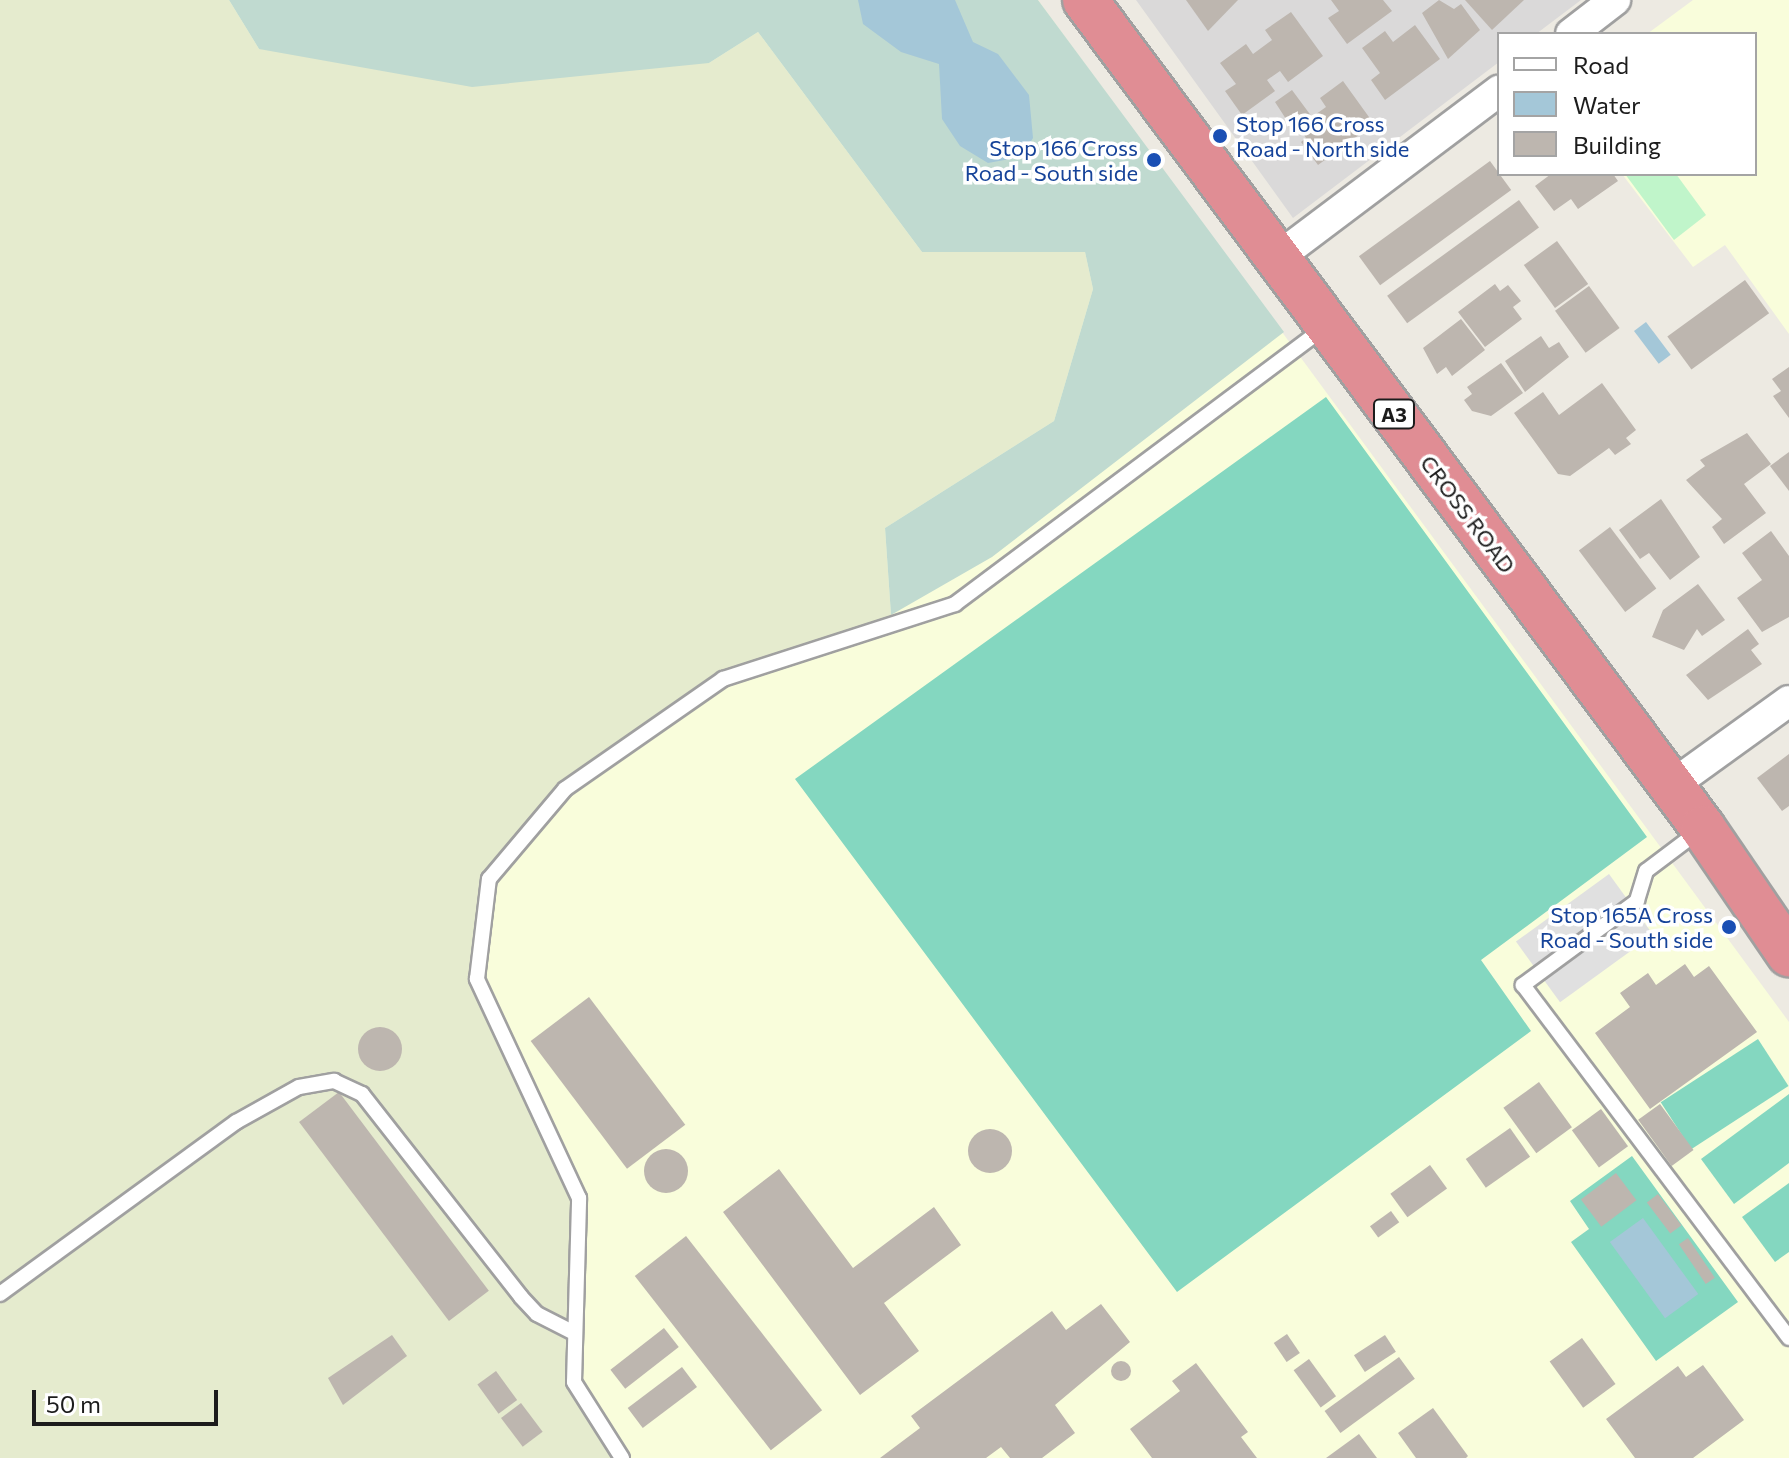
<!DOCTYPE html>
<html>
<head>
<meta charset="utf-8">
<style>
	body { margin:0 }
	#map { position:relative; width:1789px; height:1458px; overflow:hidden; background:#edeae2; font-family:Commissioner,sans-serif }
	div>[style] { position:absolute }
	.residential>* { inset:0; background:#dad9d9 }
	.education>* { inset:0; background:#f9fddb }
	.farmland>* { inset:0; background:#e5ebce }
	.wetland>* { inset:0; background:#c0dad0 }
	.park>* { inset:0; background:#c0f5ca }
	.pitch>* { inset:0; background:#84d7c0; transform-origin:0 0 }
	.parking>* { inset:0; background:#e0e0e0; transform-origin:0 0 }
	.water>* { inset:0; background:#a4c7d8; transform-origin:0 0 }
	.building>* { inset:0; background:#bdb6af; transform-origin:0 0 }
	.round { border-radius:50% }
	.roads { filter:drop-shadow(2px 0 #a0a0a0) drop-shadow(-2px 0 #a0a0a0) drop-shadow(0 2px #a0a0a0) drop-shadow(0 -2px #a0a0a0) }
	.lane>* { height:14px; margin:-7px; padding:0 7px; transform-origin:7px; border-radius:7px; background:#fff }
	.street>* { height:30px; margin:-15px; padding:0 15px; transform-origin:15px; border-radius:15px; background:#fff }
	.highway>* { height:44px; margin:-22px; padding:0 22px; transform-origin:22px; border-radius:22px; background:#e08d94 }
	.dots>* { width:22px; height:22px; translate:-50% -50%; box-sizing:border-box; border:4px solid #fff; border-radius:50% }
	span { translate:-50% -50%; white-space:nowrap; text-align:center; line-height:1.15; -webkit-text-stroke:7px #fff; paint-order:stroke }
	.shield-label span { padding:2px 6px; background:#fff; border:2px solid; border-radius:6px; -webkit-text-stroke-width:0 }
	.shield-label { font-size:20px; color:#1c1c1c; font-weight:700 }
	.transit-label { font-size:22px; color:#164399 }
	.left { translate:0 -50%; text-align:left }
	.right { translate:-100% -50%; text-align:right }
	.street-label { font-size:22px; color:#1c1c1c }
	.legend { position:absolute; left:1497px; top:32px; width:260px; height:144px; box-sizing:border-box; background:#fff; border:2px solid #a4a4a4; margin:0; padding:10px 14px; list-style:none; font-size:24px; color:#1c1c1c }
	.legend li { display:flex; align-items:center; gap:16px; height:40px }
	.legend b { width:40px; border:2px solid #a4a4a4 }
	.scale { position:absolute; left:32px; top:1390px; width:186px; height:36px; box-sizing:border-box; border:4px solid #1c1c1c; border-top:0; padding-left:10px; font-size:24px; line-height:28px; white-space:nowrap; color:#1c1c1c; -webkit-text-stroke:6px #fff; paint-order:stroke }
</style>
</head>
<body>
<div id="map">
	<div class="residential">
		<i style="clip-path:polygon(1136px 0,1581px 0,1536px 34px,1499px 34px,1499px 62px,1293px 218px)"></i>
	</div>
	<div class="education">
		<i style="clip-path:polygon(0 0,1038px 0,1789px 1022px,1789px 1458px,0 1458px)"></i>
		<i style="clip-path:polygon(1693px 0,1789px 0,1789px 334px,1725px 245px,1693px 267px,1622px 174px,1755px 174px,1755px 34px,1647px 34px)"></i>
	</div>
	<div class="farmland">
		<i style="clip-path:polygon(0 0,229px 0,259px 49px,709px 63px,758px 32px,922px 252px,1085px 252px,1093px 289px,1054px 421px,885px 528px,891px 615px,836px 645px,723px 679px,565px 789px,489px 879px,477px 979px,579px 1198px,574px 1381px,622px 1458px,0 1458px)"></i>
	</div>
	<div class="wetland">
		<i style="clip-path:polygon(229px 0,1038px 0,1284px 332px,992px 557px,891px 615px,885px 528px,1054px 421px,1093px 289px,1085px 252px,922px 252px,758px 32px,709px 63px,472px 87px,259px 49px)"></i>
	</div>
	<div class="park">
		<i style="clip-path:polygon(1625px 174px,1676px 174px,1706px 215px,1674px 240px)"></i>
	</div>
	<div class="pitch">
		<i style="clip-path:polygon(1326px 397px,1647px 837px,1481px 960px,1531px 1031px,1177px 1292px,795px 779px)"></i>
		<i style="left:1758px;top:1039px;width:56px;height:116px;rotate:57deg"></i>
		<i style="clip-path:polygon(1789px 1094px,1789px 1163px,1734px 1204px,1701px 1159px)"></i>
		<i style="clip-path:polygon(1632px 1156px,1738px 1302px,1656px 1361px,1571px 1242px,1589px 1229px,1570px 1201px)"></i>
		<i style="clip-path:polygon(1789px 1183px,1789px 1252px,1775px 1262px,1742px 1217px)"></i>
	</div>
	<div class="parking">
		<i style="left:1609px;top:874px;width:75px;height:115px;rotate:54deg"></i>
	</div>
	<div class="water">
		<i style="clip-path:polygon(858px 0,955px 0,973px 42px,998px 54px,1029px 95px,1033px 138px,1021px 157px,988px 163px,960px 146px,942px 119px,939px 64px,901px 52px,863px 24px)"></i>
		<i style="left:1646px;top:322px;width:41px;height:15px;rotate:53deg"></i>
		<i style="left:1643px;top:1218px;width:94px;height:41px;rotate:54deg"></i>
	</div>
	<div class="building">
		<i style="clip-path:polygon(1186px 0,1238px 0,1208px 31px)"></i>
		<i style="clip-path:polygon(1331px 0,1383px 0,1392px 11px,1347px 44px,1328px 18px,1339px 11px)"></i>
		<i style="clip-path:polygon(1439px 0,1454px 9px,1461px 4px,1480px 30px,1448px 59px,1422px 13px)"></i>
		<i style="clip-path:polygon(1465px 0,1524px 0,1492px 30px)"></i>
		<i style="clip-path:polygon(1291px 12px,1323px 56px,1288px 82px,1280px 71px,1267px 80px,1275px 91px,1242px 115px,1225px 91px,1236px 84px,1220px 63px,1246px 44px,1253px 54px,1272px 40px,1265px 30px)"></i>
		<i style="clip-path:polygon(1415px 25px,1440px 59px,1385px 100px,1371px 80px,1380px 73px,1362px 48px,1385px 31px,1393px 42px)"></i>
		<i style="clip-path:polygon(1343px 81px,1374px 124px,1318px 165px,1301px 142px,1306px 138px,1300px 129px,1295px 133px,1275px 102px,1292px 90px,1312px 117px,1326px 107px,1320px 98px)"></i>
		<i style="left:1490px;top:161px;width:36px;height:162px;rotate:54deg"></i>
		<i style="clip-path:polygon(1551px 174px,1613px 174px,1618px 181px,1578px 209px,1571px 199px,1554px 211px,1535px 186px)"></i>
		<i style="left:1519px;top:200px;width:34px;height:163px;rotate:54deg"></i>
		<i style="left:1557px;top:241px;width:53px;height:41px;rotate:54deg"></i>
		<i style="left:1745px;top:280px;width:41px;height:96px;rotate:54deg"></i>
		<i style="clip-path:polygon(1495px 284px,1500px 291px,1508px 285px,1521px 301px,1513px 307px,1522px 319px,1485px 347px,1458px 312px)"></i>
		<i style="left:1589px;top:286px;width:52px;height:42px;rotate:54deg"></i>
		<i style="clip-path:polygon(1461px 319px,1485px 350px,1452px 376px,1446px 367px,1437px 374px,1423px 348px)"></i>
		<i style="clip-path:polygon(1541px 336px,1549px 348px,1559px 342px,1569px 357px,1525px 392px,1505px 361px)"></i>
		<i style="clip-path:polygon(1501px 363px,1523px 393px,1491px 416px,1472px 411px,1464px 400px,1472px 394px,1467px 387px)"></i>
		<i style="clip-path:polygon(1789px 367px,1789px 418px,1773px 396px,1781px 391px,1772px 379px)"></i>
		<i style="clip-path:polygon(1602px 383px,1636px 430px,1626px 438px,1631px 444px,1615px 455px,1609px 448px,1570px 476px,1558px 474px,1514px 413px,1543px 392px,1559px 415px)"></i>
		<i style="clip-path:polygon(1747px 433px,1771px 464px,1744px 484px,1766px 513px,1724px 544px,1712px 527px,1722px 519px,1686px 480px,1705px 466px,1700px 460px)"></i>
		<i style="clip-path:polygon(1789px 452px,1789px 491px,1770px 466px)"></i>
		<i style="clip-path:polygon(1661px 499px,1700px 557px,1670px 580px,1649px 553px,1640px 559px,1619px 530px)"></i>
		<i style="left:1610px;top:527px;width:77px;height:39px;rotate:53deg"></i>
		<i style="clip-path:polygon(1771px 531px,1789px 556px,1789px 617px,1762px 632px,1737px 598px,1762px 580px,1742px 553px)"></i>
		<i style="clip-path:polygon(1698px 584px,1725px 620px,1702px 636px,1697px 629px,1684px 650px,1652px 637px,1663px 610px)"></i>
		<i style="clip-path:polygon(1748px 629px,1759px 644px,1751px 650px,1762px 664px,1708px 700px,1686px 675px)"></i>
		<i style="clip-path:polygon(1789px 754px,1789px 806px,1782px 811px,1757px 778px)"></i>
		<i style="clip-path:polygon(1685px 964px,1694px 977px,1709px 966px,1757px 1032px,1650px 1109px,1595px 1033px,1630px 1007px,1620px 993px,1648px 973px,1656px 985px)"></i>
		<i style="left:589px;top:997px;width:160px;height:73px;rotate:53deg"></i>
		<i class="round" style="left:358px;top:1027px;width:44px;height:44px"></i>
		<i style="left:1539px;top:1082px;width:56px;height:44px;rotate:54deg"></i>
		<i style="left:339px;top:1092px;width:249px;height:50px;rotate:53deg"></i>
		<i style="left:1660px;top:1104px;width:57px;height:27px;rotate:54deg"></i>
		<i style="left:1601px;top:1109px;width:46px;height:36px;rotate:54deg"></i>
		<i style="left:1510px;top:1128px;width:35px;height:54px;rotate:55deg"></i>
		<i class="round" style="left:968px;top:1129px;width:44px;height:44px"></i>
		<i class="round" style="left:644px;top:1149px;width:44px;height:44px"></i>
		<i style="left:1430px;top:1165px;width:29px;height:49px;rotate:54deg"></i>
		<i style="clip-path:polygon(779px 1169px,853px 1268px,934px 1207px,961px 1245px,884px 1303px,919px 1351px,860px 1395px,723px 1212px)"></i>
		<i style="left:1616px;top:1173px;width:34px;height:44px;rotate:53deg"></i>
		<i style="left:1658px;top:1194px;width:39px;height:14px;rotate:53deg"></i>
		<i style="left:1391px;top:1211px;width:14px;height:26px;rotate:54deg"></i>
		<i style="left:686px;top:1236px;width:221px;height:65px;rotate:52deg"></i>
		<i style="left:1688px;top:1238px;width:48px;height:11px;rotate:56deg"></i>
		<i style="clip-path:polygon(1101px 1304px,1130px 1342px,1055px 1405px,1075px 1433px,1042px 1458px,1010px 1458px,1001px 1447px,986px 1458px,880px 1458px,920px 1428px,911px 1416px,1052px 1311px,1066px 1330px)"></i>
		<i style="left:664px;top:1328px;width:24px;height:68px;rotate:52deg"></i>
		<i style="left:1287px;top:1334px;width:23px;height:16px;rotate:56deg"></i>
		<i style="clip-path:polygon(392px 1335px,407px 1356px,343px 1405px,328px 1378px)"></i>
		<i style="left:1385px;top:1335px;width:20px;height:37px;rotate:57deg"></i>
		<i style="left:1582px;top:1338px;width:57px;height:40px;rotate:54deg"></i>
		<i style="left:1399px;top:1357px;width:27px;height:92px;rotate:54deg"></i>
		<i style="left:1309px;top:1359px;width:46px;height:19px;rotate:54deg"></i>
		<i class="round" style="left:1111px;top:1361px;width:20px;height:20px"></i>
		<i style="clip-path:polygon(1196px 1363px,1248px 1432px,1241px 1437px,1257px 1458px,1152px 1458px,1130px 1429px,1180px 1391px,1172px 1381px)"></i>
		<i style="clip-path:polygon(1703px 1365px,1744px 1420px,1693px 1458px,1635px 1458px,1606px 1419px,1678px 1366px,1686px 1377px)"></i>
		<i style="left:682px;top:1367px;width:25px;height:68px;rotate:53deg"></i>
		<i style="left:496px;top:1371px;width:36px;height:23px;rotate:54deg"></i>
		<i style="left:521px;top:1403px;width:36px;height:25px;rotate:53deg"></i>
		<i style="clip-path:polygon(1433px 1408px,1468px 1456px,1466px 1458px,1416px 1458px,1398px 1433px)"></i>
		<i style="clip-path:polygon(1359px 1434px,1377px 1458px,1326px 1458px)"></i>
	</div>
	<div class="roads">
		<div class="lane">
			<i style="left:1699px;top:831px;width:66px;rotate:143deg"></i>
			<i style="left:1646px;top:871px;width:31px;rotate:107deg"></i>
			<i style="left:1637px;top:901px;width:142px;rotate:143.6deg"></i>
			<i style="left:1523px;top:985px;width:442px;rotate:53deg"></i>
			<i style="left:0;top:1294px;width:292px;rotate:-36.1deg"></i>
			<i style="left:236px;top:1122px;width:72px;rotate:-29.1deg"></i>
			<i style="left:299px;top:1087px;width:36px;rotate:-10deg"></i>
			<i style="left:334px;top:1081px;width:31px;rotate:25deg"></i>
			<i style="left:362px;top:1094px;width:258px;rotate:51.9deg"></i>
			<i style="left:521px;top:1297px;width:23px;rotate:47deg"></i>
			<i style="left:537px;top:1314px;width:38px;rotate:27deg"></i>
			<i style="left:622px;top:1458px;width:90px;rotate:-122.3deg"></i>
			<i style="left:574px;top:1382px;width:184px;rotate:-88.4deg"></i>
			<i style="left:579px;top:1198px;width:242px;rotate:-115deg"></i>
			<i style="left:477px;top:979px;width:101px;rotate:-83.2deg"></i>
			<i style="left:489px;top:879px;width:118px;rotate:-49.8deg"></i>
			<i style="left:565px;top:789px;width:193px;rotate:-34.8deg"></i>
			<i style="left:723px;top:679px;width:244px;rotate:-17.9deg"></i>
			<i style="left:955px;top:604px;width:461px;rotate:-36.8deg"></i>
		</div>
		<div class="street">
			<i style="left:1571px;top:34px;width:56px;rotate:-37.7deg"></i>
			<i style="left:1277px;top:258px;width:278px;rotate:-37deg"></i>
			<i style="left:1671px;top:786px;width:145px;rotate:-35.8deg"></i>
		</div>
		<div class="highway">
			<i style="left:1085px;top:0;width:1033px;rotate:53.26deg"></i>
			<i style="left:1703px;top:828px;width:153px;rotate:55.7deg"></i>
		</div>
	</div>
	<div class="dots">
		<i style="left:1220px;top:136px;background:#1a4fb4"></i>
		<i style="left:1154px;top:160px;background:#1a4fb4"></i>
		<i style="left:1729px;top:927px;background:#1a4fb4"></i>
	</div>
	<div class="shield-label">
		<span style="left:1394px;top:414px">A3</span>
	</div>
	<div class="transit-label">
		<span class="left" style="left:1236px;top:136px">Stop 166 Cross<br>Road - North side</span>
		<span class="right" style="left:1138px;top:160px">Stop 166 Cross<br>Road - South side</span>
		<span class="right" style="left:1713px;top:927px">Stop 165A Cross<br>Road - South side</span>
	</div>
	<div class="street-label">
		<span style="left:1468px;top:514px;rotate:53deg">CROSS ROAD</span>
	</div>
	<ul class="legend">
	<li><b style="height:10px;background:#fff"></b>Road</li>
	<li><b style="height:22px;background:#a4c7d8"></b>Water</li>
	<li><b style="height:22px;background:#bdb6af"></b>Building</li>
	</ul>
	<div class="scale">50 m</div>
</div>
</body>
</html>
